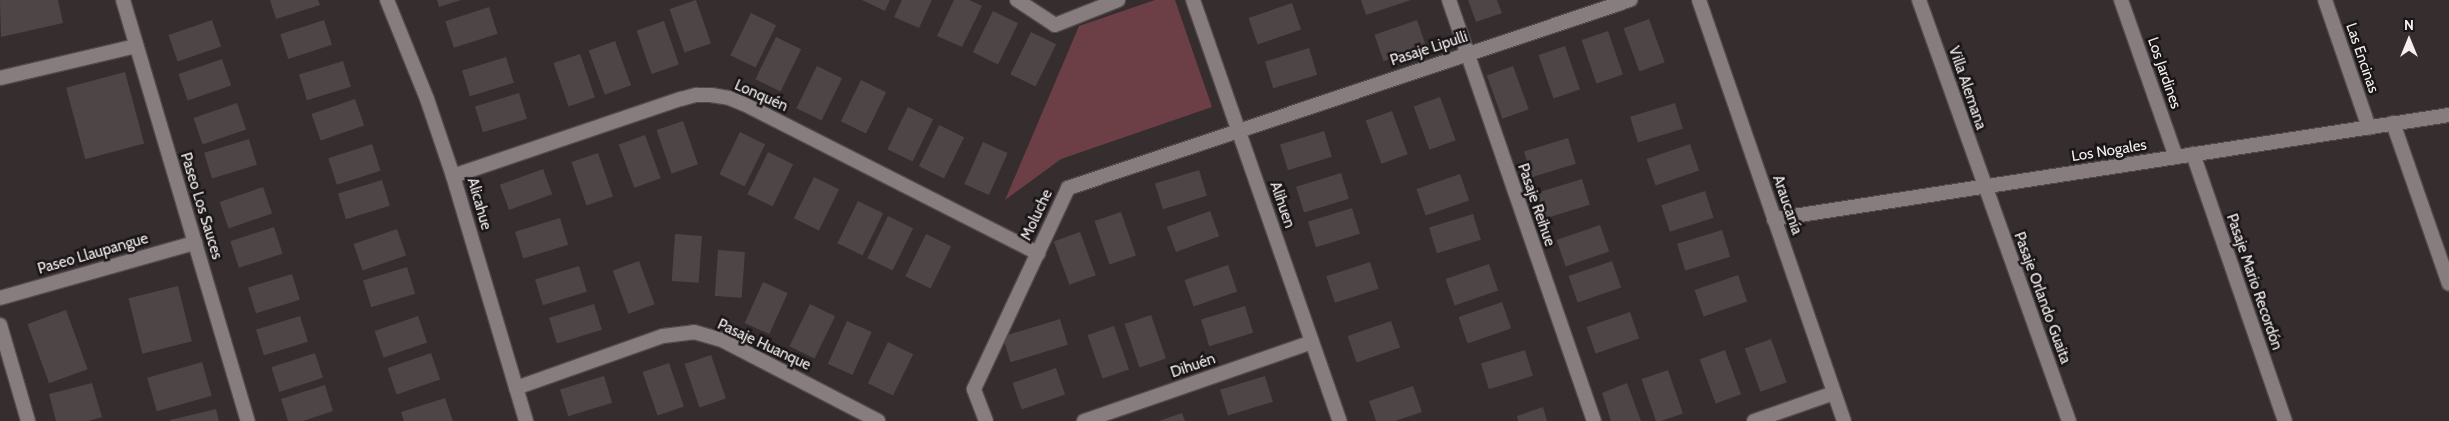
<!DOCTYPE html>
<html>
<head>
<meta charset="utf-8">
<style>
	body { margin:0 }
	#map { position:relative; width:2449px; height:421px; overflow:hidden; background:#352d2e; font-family:Cabin,sans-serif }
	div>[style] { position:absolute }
	.green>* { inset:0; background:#6b3f45 }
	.building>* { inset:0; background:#4e4546; transform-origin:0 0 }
	.roads { filter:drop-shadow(1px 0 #514a4b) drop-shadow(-1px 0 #514a4b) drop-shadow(0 1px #514a4b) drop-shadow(0 -1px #514a4b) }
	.minor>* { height:14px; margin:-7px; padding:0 7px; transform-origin:7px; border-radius:7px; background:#877d7e }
	.tertiary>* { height:14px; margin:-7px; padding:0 7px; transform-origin:7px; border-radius:7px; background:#877d7e }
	span { translate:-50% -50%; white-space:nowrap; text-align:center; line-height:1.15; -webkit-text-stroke:5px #1a1617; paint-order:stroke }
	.street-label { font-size:15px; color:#f6f0f1 }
	.north { position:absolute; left:2384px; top:15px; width:50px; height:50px; -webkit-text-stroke:4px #1a1617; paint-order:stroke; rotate:0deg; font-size:14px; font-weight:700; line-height:20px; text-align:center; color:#f6f0f1 }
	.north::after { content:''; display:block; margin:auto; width:18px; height:22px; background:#f6f0f1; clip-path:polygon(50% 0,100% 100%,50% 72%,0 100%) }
</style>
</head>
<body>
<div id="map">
	<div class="green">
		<i style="clip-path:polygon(1155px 0,1175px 0,1212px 107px,1061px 159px,1005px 200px,1079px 26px)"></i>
	</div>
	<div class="building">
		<i style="clip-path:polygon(0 0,58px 0,63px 23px,1px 37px)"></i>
		<i style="clip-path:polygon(270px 0,318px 0,320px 5px,276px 19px)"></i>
		<i style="clip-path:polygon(437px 0,461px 0,439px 7px)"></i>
		<i style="left:696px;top:0;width:46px;height:28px;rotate:71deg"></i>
		<i style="clip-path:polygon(862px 0,890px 0,885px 11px)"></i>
		<i style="clip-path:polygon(902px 0,932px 0,919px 28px,894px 17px)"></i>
		<i style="clip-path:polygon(954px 0,969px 0,982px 6px,962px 47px,937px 36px)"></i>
		<i style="clip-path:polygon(1361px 0,1411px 0,1366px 15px)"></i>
		<i style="clip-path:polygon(1468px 0,1497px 0,1502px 13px,1476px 22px)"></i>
		<i style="left:1292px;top:3px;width:28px;height:46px;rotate:71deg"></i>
		<i style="left:489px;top:7px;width:28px;height:46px;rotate:72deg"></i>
		<i style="left:993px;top:11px;width:28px;height:46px;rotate:26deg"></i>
		<i style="left:751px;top:13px;width:28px;height:47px;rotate:26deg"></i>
		<i style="left:1649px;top:19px;width:46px;height:27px;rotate:70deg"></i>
		<i style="left:212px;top:20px;width:28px;height:46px;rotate:71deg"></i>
		<i style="left:324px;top:20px;width:26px;height:46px;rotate:72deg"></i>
		<i style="left:1417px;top:20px;width:28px;height:45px;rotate:71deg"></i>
		<i style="left:664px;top:21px;width:46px;height:29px;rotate:71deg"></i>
		<i style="left:1608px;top:31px;width:46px;height:28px;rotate:71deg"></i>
		<i style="left:1031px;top:32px;width:28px;height:47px;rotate:26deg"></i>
		<i style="left:776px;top:37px;width:28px;height:47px;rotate:26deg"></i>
		<i style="left:615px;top:41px;width:47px;height:28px;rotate:70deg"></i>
		<i style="left:1565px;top:46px;width:46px;height:28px;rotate:71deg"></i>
		<i style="left:1309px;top:48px;width:28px;height:46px;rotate:73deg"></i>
		<i style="left:580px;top:54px;width:46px;height:28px;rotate:71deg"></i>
		<i style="left:506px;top:57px;width:27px;height:46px;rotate:73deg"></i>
		<i style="left:222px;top:59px;width:28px;height:46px;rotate:71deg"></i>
		<i style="left:343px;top:61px;width:27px;height:46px;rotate:73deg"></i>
		<i style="left:817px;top:66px;width:28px;height:47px;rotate:26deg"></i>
		<i style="left:1513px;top:66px;width:46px;height:28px;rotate:70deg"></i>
		<i style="left:125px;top:72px;width:74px;height:61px;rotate:75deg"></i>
		<i style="left:861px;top:80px;width:28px;height:46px;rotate:26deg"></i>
		<i style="left:519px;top:93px;width:27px;height:46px;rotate:73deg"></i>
		<i style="left:1440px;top:97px;width:46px;height:28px;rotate:70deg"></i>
		<i style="left:355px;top:99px;width:28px;height:46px;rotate:71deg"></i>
		<i style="left:237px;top:103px;width:28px;height:46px;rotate:71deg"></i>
		<i style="left:1675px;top:103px;width:27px;height:47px;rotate:73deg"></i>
		<i style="left:908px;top:107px;width:28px;height:47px;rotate:26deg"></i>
		<i style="left:1392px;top:111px;width:46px;height:28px;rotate:70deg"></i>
		<i style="left:683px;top:121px;width:46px;height:28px;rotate:71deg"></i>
		<i style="left:939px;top:125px;width:28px;height:46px;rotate:26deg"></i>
		<i style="left:1324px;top:131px;width:27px;height:46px;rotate:73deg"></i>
		<i style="left:740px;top:132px;width:28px;height:47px;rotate:26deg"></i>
		<i style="left:645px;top:135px;width:46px;height:28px;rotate:70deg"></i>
		<i style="left:1568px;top:138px;width:27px;height:46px;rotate:73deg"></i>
		<i style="left:249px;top:139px;width:27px;height:47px;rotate:73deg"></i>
		<i style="left:983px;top:142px;width:27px;height:46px;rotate:24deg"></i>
		<i style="left:372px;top:144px;width:28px;height:46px;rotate:72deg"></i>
		<i style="left:1690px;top:144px;width:28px;height:46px;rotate:71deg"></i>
		<i style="left:768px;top:152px;width:28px;height:47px;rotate:26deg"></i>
		<i style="left:598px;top:153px;width:46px;height:28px;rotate:71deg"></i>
		<i style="left:543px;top:169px;width:27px;height:46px;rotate:70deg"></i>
		<i style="left:1199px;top:170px;width:27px;height:46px;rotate:73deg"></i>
		<i style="left:1341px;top:173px;width:27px;height:47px;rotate:73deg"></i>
		<i style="left:1460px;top:174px;width:28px;height:46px;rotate:71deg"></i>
		<i style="left:814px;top:177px;width:28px;height:46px;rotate:26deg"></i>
		<i style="left:1582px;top:179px;width:27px;height:47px;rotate:73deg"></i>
		<i style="left:382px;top:180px;width:27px;height:46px;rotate:73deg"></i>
		<i style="left:263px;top:187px;width:28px;height:46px;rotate:71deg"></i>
		<i style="left:1705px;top:191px;width:28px;height:46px;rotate:72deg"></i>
		<i style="left:858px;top:201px;width:28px;height:47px;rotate:26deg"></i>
		<i style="left:1352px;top:208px;width:27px;height:46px;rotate:73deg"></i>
		<i style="left:1210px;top:211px;width:27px;height:46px;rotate:70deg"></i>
		<i style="left:1121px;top:212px;width:46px;height:28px;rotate:71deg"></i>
		<i style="left:1473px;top:214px;width:27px;height:46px;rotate:73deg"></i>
		<i style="left:888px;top:216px;width:28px;height:47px;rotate:26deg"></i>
		<i style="left:560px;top:218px;width:28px;height:47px;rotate:73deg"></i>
		<i style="left:1600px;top:225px;width:28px;height:46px;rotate:71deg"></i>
		<i style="left:274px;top:227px;width:28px;height:46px;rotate:72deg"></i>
		<i style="left:397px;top:229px;width:28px;height:46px;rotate:71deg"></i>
		<i style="left:1722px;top:230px;width:28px;height:47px;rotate:73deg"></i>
		<i style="left:1080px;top:232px;width:46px;height:28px;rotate:70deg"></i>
		<i style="left:675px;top:234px;width:27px;height:47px;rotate:4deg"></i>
		<i style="left:926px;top:234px;width:28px;height:47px;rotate:26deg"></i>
		<i style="left:718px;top:250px;width:27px;height:46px;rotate:4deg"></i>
		<i style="left:639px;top:261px;width:46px;height:28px;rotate:70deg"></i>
		<i style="left:1612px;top:261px;width:28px;height:46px;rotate:71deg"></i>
		<i style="left:1370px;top:262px;width:28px;height:46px;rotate:72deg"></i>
		<i style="left:1489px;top:264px;width:28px;height:46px;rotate:71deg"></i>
		<i style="left:1228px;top:265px;width:28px;height:46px;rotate:71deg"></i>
		<i style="left:579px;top:266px;width:27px;height:46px;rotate:73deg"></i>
		<i style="left:407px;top:267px;width:28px;height:46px;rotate:73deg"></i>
		<i style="left:292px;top:274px;width:27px;height:46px;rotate:73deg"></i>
		<i style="left:1738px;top:275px;width:28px;height:46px;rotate:71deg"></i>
		<i style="left:763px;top:282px;width:27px;height:45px;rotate:24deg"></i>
		<i style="left:178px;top:286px;width:57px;height:51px;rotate:76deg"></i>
		<i style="left:1502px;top:302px;width:28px;height:46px;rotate:71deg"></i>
		<i style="left:594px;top:304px;width:27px;height:47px;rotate:73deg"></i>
		<i style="left:810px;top:304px;width:28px;height:47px;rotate:26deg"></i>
		<i style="left:1245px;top:306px;width:28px;height:46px;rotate:73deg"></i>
		<i style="left:66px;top:310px;width:63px;height:41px;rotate:70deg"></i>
		<i style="left:1630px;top:312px;width:28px;height:46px;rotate:71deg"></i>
		<i style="left:1151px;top:315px;width:46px;height:28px;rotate:71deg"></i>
		<i style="left:300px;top:316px;width:27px;height:46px;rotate:73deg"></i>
		<i style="left:418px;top:316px;width:28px;height:46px;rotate:71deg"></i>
		<i style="left:1060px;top:319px;width:27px;height:60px;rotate:73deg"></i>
		<i style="left:847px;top:321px;width:27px;height:47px;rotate:24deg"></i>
		<i style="left:1391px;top:321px;width:28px;height:46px;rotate:71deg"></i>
		<i style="left:1114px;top:326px;width:46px;height:28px;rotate:71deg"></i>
		<i style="left:1771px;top:339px;width:46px;height:28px;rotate:70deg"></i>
		<i style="left:888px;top:342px;width:28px;height:46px;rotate:26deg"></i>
		<i style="left:1525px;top:350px;width:27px;height:46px;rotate:73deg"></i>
		<i style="left:1725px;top:350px;width:47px;height:27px;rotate:70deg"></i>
		<i style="left:315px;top:353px;width:26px;height:46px;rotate:72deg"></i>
		<i style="left:431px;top:353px;width:28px;height:46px;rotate:71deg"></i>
		<i style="left:711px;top:355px;width:46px;height:28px;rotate:71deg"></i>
		<i style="left:202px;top:362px;width:35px;height:57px;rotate:74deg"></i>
		<i style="left:669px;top:363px;width:46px;height:28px;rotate:71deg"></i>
		<i style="left:1056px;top:368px;width:28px;height:46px;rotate:71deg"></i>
		<i style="left:1668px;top:370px;width:46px;height:28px;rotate:71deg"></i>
		<i style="left:604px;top:376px;width:28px;height:46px;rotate:73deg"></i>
		<i style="left:1265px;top:376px;width:27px;height:47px;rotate:73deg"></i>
		<i style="clip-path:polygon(92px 383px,102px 417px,88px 421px,56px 421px,49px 394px)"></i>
		<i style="clip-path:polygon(1627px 383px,1641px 421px,1611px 421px,1602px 393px)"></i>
		<i style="clip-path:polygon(325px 385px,333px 411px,303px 421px,288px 421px,281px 399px)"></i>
		<i style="clip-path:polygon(1413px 386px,1422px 412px,1395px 421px,1376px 421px,1369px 401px)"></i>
		<i style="clip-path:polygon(445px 398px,453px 421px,404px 421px,401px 412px)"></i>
		<i style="clip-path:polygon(1543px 407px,1547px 421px,1518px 421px,1517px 416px)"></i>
		<i style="clip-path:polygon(216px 409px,219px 421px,170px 421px,170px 420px)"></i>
		<i style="clip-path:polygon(1182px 413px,1185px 421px,1159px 421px)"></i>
	</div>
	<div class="roads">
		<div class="minor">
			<i style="left:123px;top:0;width:439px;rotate:73.5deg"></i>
			<i style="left:387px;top:0;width:107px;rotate:68deg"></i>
			<i style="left:427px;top:99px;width:81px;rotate:71.3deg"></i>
			<i style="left:453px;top:176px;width:256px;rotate:73.4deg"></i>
			<i style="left:1017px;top:0;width:45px;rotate:33.3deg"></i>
			<i style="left:1055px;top:25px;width:68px;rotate:-21.6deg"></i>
			<i style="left:1193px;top:0;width:446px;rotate:70.8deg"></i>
			<i style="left:1449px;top:0;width:445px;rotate:71deg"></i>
			<i style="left:1919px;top:0;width:447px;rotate:70.4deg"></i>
			<i style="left:2121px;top:0;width:166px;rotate:70.7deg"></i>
			<i style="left:2325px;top:0;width:135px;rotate:71deg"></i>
			<i style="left:0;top:78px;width:140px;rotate:-13.2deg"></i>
			<i style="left:2393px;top:123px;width:170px;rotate:70.8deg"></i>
			<i style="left:2193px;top:154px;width:282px;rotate:71deg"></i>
			<i style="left:453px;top:176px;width:241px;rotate:-18.7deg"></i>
			<i style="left:681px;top:99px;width:16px;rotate:-15deg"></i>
			<i style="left:696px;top:95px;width:15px"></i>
			<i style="left:711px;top:95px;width:18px;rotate:9deg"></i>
			<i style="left:729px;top:98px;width:16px;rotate:22deg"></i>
			<i style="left:744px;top:104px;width:330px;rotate:26.9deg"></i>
			<i style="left:1774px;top:219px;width:683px;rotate:-8.76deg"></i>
			<i style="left:0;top:298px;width:203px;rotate:-15.8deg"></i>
			<i style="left:0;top:325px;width:100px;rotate:73.7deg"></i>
			<i style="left:516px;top:388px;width:156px;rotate:-19.5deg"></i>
			<i style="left:663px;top:336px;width:31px;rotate:-7deg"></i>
			<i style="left:694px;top:332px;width:29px;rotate:16deg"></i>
			<i style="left:722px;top:340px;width:176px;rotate:27.4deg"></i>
			<i style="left:986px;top:421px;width:34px;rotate:-111deg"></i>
			<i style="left:974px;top:389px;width:222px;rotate:-64.9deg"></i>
			<i style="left:1068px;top:188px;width:593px;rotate:-18.5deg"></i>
			<i style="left:1084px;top:421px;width:241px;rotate:-19.1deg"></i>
			<i style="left:1754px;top:421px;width:85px;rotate:-19.3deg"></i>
		</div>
		<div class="tertiary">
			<i style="left:1699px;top:0;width:445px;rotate:71deg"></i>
		</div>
	</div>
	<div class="street-label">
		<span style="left:1429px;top:49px;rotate:-18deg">Pasaje Lipulli</span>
		<span style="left:2362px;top:58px;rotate:71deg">Las Encinas</span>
		<span style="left:2164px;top:73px;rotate:71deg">Los Jardines</span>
		<span style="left:1967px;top:88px;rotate:71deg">Villa Alemana</span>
		<span style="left:761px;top:96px;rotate:24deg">Lonquén</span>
		<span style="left:2109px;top:151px;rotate:-9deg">Los Nogales</span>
		<span style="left:479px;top:204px;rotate:74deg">Alicahue</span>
		<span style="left:1282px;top:205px;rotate:71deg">Alihuen</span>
		<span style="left:1536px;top:205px;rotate:71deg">Pasaje Reihue</span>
		<span style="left:1787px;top:205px;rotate:71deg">Araucanía</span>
		<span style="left:201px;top:206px;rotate:73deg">Paseo Los Sauces</span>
		<span style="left:1037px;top:215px;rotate:-65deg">Moluche</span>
		<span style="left:93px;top:254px;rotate:-16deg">Paseo Llaupangue</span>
		<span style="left:2254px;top:282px;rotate:71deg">Pasaje Mario Recordón</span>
		<span style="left:2042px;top:298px;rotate:70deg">Pasaje Orlando Guaita</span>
		<span style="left:764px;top:345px;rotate:25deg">Pasaje Huanque</span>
		<span style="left:1193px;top:366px;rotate:-19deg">Dihuén</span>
	</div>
	<div class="north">N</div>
</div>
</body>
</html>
